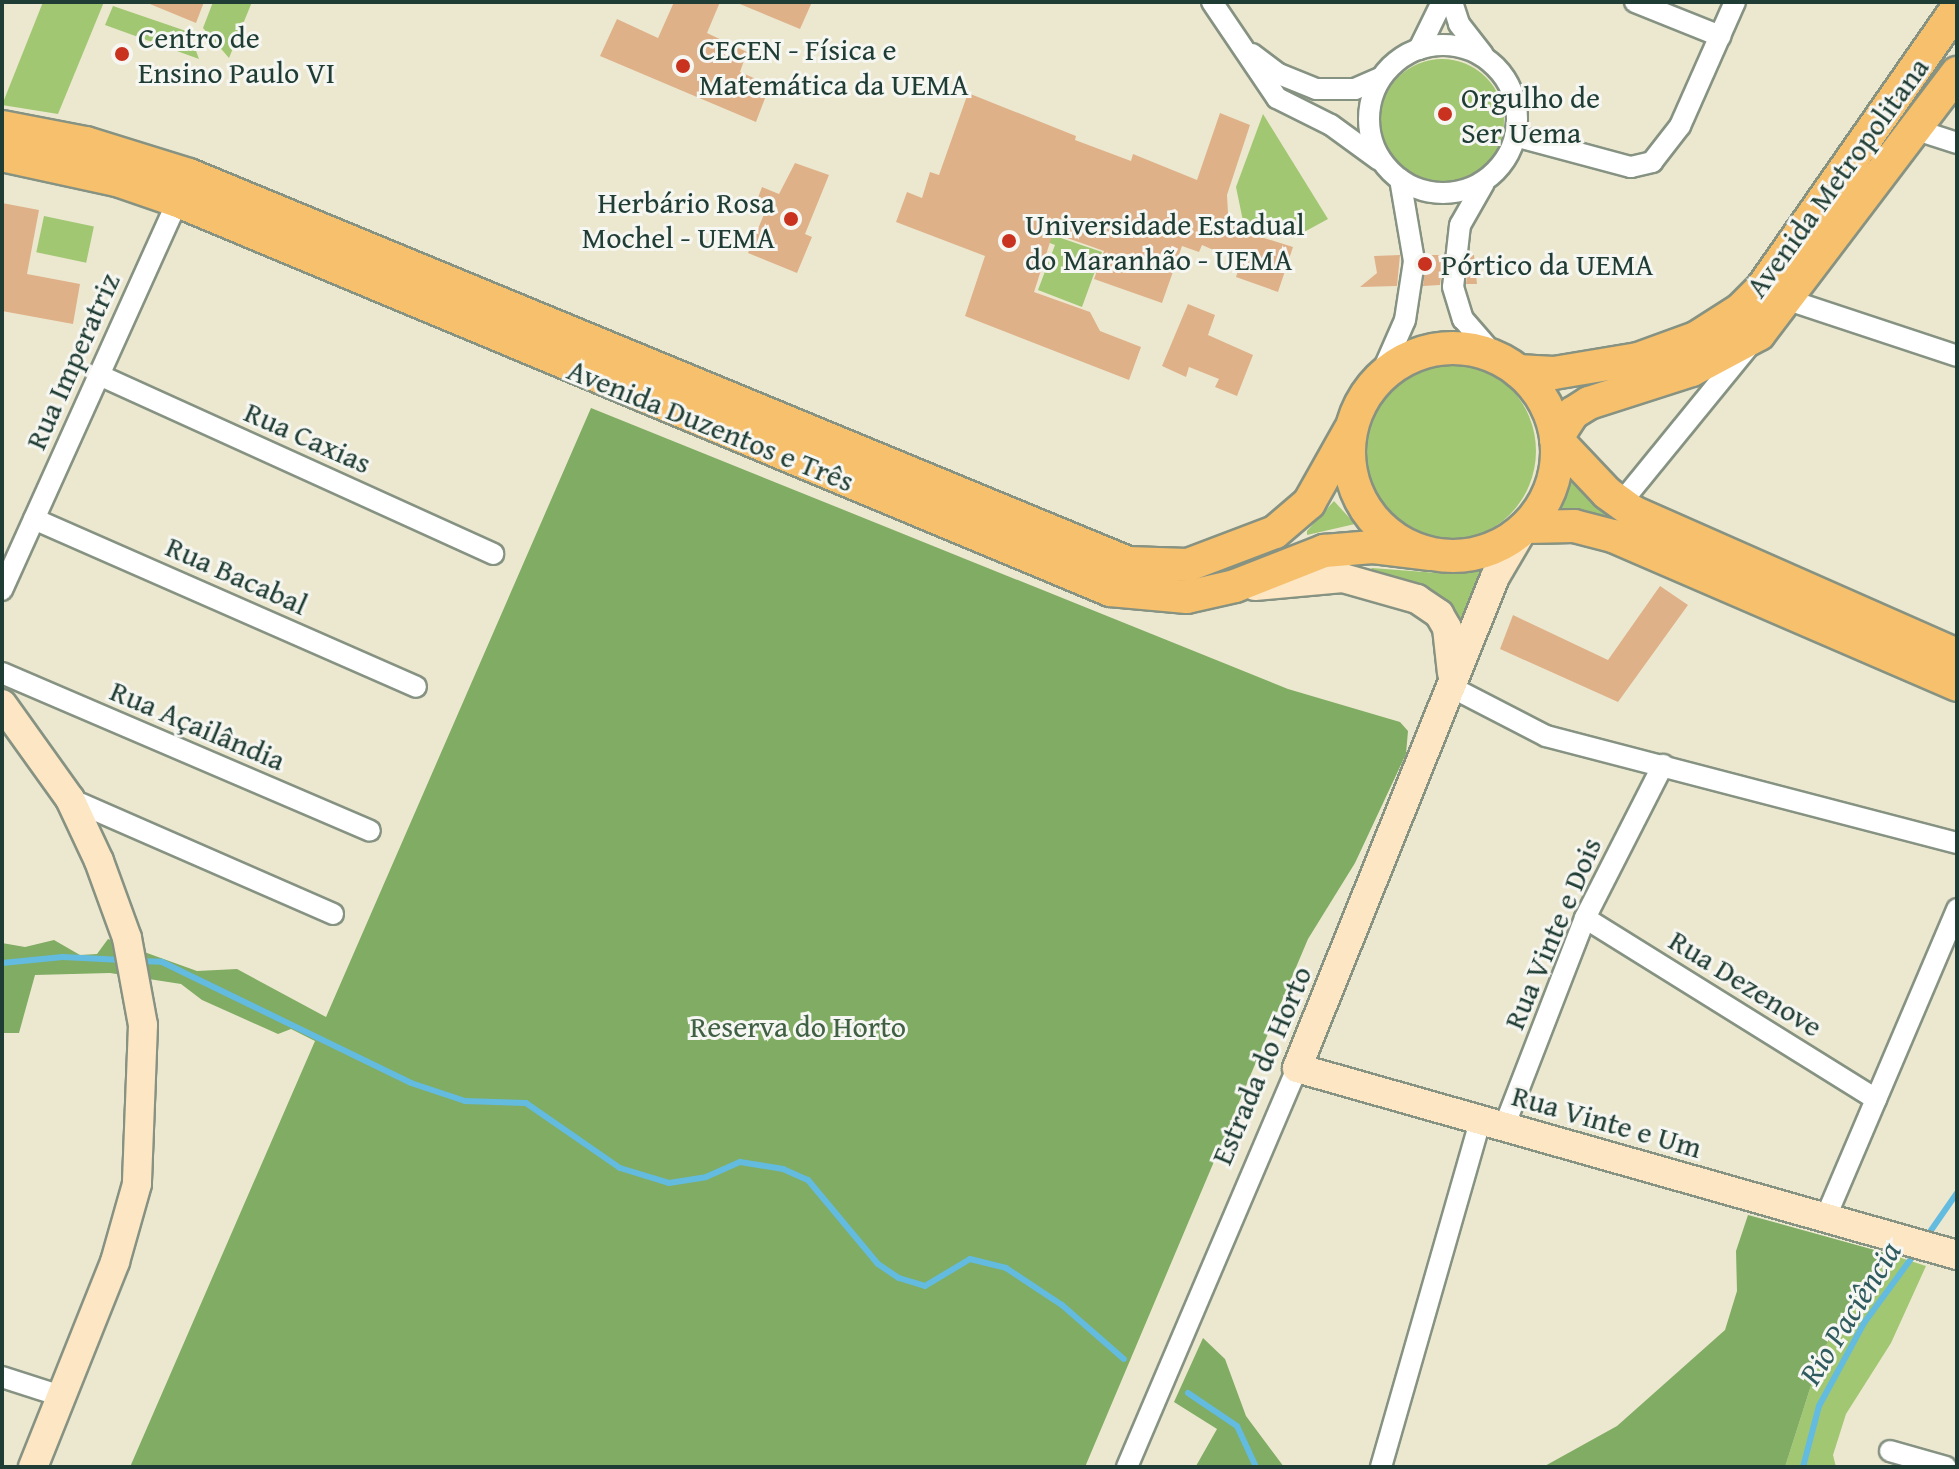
<!DOCTYPE html>
<html>
<head>
<meta charset="utf-8">
<style>
	body { margin:0 }
	#map { position:relative; width:1959px; height:1469px; overflow:hidden; background:#ece8d0; font-family:"Gentium Book Plus",serif }
	div>[style] { position:absolute }
	.green>* { inset:0; background:#a1c772; transform-origin:0 0 }
	.round { border-radius:50% }
	.forest>* { inset:0; background:#80ac64 }
	.stream>* { height:6px; margin:-3px; padding:0 3px; transform-origin:3px; border-radius:3px; background:#63bbe0 }
	.building>* { inset:0; background:#dfb189 }
	.roads { filter:drop-shadow(2px 0 #869282) drop-shadow(-2px 0 #869282) drop-shadow(0 2px #869282) drop-shadow(0 -2px #869282) }
	.street>* { height:20px; margin:-10px; padding:0 10px; transform-origin:10px; border-radius:10px; background:#fff }
	.street>.ring { margin:-10px; padding:0; box-sizing:content-box; background:none; border:20px solid #fff; border-radius:50% }
	.secondary>* { height:28px; margin:-14px; padding:0 14px; transform-origin:14px; border-radius:14px; background:#fce6c4 }
	.primary>* { height:32px; margin:-16px; padding:0 16px; transform-origin:16px; border-radius:16px; background:#f7c06c }
	.primary>.ring { margin:-16px; padding:0; box-sizing:content-box; background:none; border:32px solid #f7c06c; border-radius:50% }
	.dots>* { width:22px; height:22px; translate:-50% -50%; box-sizing:border-box; border:4px solid #f6f6f2; border-radius:50% }
	span { translate:-50% -50%; white-space:nowrap; text-align:center; line-height:1.15; -webkit-text-stroke:6px #f6f6f2; paint-order:stroke }
	.poi-label { font-size:30px; color:#1f3d34 }
	.left { translate:0 -50%; text-align:left }
	.right { translate:-100% -50%; text-align:right }
	.street-label { font-size:30px; color:#1f3d34 }
	.park-label { font-size:30px; color:#406044 }
	.water-label { font-size:32px; color:#305c5f; font-style:italic }
	.frame { position:absolute; inset:0; border:4px solid #1f3d34; pointer-events:none }
</style>
</head>
<body>
<div id="map">
	<div class="green">
		<i style="clip-path:polygon(43px 2px,104px 2px,58px 114px,2px 105px)"></i>
		<i style="clip-path:polygon(213px 2px,252px 2px,229px 58px,203px 28px)"></i>
		<i style="clip-path:polygon(113px 6px,189px 32px,199px 59px,105px 25px)"></i>
		<i class="round" style="left:1380px;top:59px;width:124px;height:124px"></i>
		<i style="clip-path:polygon(1263px 114px,1328px 219px,1293px 238px,1243px 221px,1236px 187px)"></i>
		<i style="left:44px;top:216px;width:51px;height:37px;rotate:12deg"></i>
		<i style="clip-path:polygon(1017px 223px,1102px 252px,1082px 307px,1038px 290px,1055px 245px,1024px 233px)"></i>
		<i class="round" style="left:1356px;top:361px;width:180px;height:180px"></i>
		<i style="clip-path:polygon(1567px 465px,1640px 528px,1562px 510px)"></i>
		<i style="clip-path:polygon(1334px 501px,1355px 524px,1307px 535px,1307px 531px)"></i>
		<i style="clip-path:polygon(1372px 568px,1451px 574px,1488px 568px,1464px 632px,1368px 572px)"></i>
		<i style="clip-path:polygon(1889px 1254px,1926px 1266px,1891px 1343px,1846px 1414px,1833px 1455px,1836px 1467px,1785px 1467px,1822px 1351px)"></i>
	</div>
	<div class="forest">
		<i style="clip-path:polygon(591px 408px,1288px 689px,1400px 722px,1408px 731px,1406px 754px,1355px 863px,1308px 939px,1085px 1467px,130px 1467px,315px 1041px,291px 1029px,278px 1034px,202px 1000px,181px 984px,110px 973px,35px 975px,19px 1033px,2px 1033px,2px 943px,25px 947px,54px 940px,80px 955px,97px 954px,108px 939px,197px 971px,237px 969px,326px 1017px)"></i>
		<i style="clip-path:polygon(1748px 1215px,1889px 1254px,1822px 1351px,1785px 1467px,1543px 1467px,1617px 1426px,1725px 1330px,1737px 1291px,1736px 1251px)"></i>
		<i style="clip-path:polygon(1203px 1338px,1225px 1359px,1246px 1416px,1284px 1467px,1196px 1466px,1217px 1429px,1174px 1402px)"></i>
	</div>
	<div class="stream">
		<i style="left:137px;top:961px;width:25px;rotate:2deg"></i>
		<i style="left:162px;top:962px;width:277px;rotate:25.9deg"></i>
		<i style="left:411px;top:1083px;width:57px;rotate:18.4deg"></i>
		<i style="left:465px;top:1101px;width:61px;rotate:1.9deg"></i>
		<i style="left:526px;top:1103px;width:114px;rotate:34.7deg"></i>
		<i style="left:620px;top:1168px;width:51px;rotate:17deg"></i>
		<i style="left:669px;top:1183px;width:37px;rotate:-9deg"></i>
		<i style="left:706px;top:1177px;width:37px;rotate:-24deg"></i>
		<i style="left:740px;top:1162px;width:44px;rotate:9.2deg"></i>
		<i style="left:783px;top:1169px;width:27px;rotate:24deg"></i>
		<i style="left:808px;top:1180px;width:109px;rotate:50.2deg"></i>
		<i style="left:878px;top:1264px;width:25px;rotate:34deg"></i>
		<i style="left:899px;top:1278px;width:27px;rotate:17deg"></i>
		<i style="left:925px;top:1286px;width:52px;rotate:-31deg"></i>
		<i style="left:970px;top:1259px;width:37px;rotate:14deg"></i>
		<i style="left:1006px;top:1268px;width:67px;rotate:33.5deg"></i>
		<i style="left:1062px;top:1305px;width:82px;rotate:41.1deg"></i>
		<i style="left:2px;top:963px;width:61px;rotate:-5.6deg"></i>
		<i style="left:63px;top:957px;width:59px;rotate:2.9deg"></i>
		<i style="left:1925px;top:1239px;width:56px;rotate:-55.2deg"></i>
		<i style="left:1188px;top:1393px;width:59px;rotate:34deg"></i>
		<i style="left:1237px;top:1426px;width:45px;rotate:65.1deg"></i>
		<i style="left:1803px;top:1467px;width:63px;rotate:-75.3deg"></i>
		<i style="left:1819px;top:1406px;width:94px;rotate:-61.5deg"></i>
		<i style="left:1864px;top:1323px;width:88px;rotate:-53.8deg"></i>
	</div>
	<div class="building">
		<i style="clip-path:polygon(145px 2px,204px 2px,196px 23px)"></i>
		<i style="clip-path:polygon(674px 2px,720px 2px,707px 33px,747px 52px,740px 72px,770px 85px,756px 122px,600px 56px,617px 19px,658px 38px)"></i>
		<i style="clip-path:polygon(735px 2px,812px 2px,800px 29px)"></i>
		<i style="clip-path:polygon(968px 93px,1076px 136px,1075px 140px,1131px 161px,1133px 154px,1197px 180px,1220px 113px,1250px 125px,1227px 195px,1228px 213px,1248px 233px,1293px 247px,1278px 292px,1236px 277px,1241px 262px,1202px 245px,1199px 252px,1182px 246px,1162px 303px,1094px 279px,1104px 251px,1053px 233px,1034px 292px,1090px 312px,1100px 331px,1141px 347px,1129px 380px,965px 316px,985px 256px,896px 222px,907px 192px,922px 198px,930px 172px,939px 175px)"></i>
		<i style="clip-path:polygon(795px 163px,829px 175px,805px 234px,812px 237px,797px 273px,748px 253px,767px 207px,756px 203px,762px 187px,779px 194px)"></i>
		<i style="clip-path:polygon(2px 203px,39px 210px,27px 274px,80px 284px,73px 324px,2px 311px)"></i>
		<i style="clip-path:polygon(1400px 255px,1397px 286px,1360px 287px,1377px 273px,1374px 256px)"></i>
		<i style="clip-path:polygon(1426px 255px,1444px 255px,1440px 285px,1423px 286px)"></i>
		<i style="clip-path:polygon(1470px 255px,1474px 255px,1477px 284px,1466px 284px)"></i>
		<i style="clip-path:polygon(1188px 304px,1215px 315px,1208px 335px,1253px 355px,1237px 396px,1215px 387px,1219px 379px,1189px 367px,1186px 377px,1162px 366px)"></i>
		<i style="clip-path:polygon(1660px 586px,1688px 605px,1618px 702px,1500px 649px,1513px 615px,1608px 660px)"></i>
	</div>
	<div class="roads">
		<div class="street">
			<i style="left:1212px;top:2px;width:116px;rotate:55.9deg"></i>
			<i style="left:1277px;top:98px;width:60px;rotate:26.6deg"></i>
			<i style="left:1331px;top:125px;width:59px;rotate:36.1deg"></i>
			<i style="left:1452px;top:2px;width:23px;rotate:72deg"></i>
			<i style="left:1459px;top:24px;width:39px;rotate:52deg"></i>
			<i style="left:1635px;top:2px;width:92px;rotate:21.8deg"></i>
			<i class="ring" style="left:1369px;top:45px;width:128px;height:128px"></i>
			<i style="left:1419px;top:49px;width:52px;rotate:-63.9deg"></i>
			<i style="left:1252px;top:54px;width:34px;rotate:37deg"></i>
			<i style="left:1279px;top:74px;width:40px;rotate:22deg"></i>
			<i style="left:1316px;top:89px;width:39px"></i>
			<i style="left:1355px;top:89px;width:27px;rotate:-24deg"></i>
			<i style="left:1917px;top:130px;width:42px;rotate:18deg"></i>
			<i style="left:1515px;top:136px;width:120px;rotate:15deg"></i>
			<i style="left:1631px;top:167px;width:22px;rotate:-13deg"></i>
			<i style="left:1652px;top:162px;width:46px;rotate:-52.1deg"></i>
			<i style="left:1680px;top:126px;width:136px;rotate:-66.1deg"></i>
			<i style="left:1484px;top:183px;width:48px;rotate:119.7deg"></i>
			<i style="left:1460px;top:225px;width:62px;rotate:96.4deg"></i>
			<i style="left:1453px;top:287px;width:34px;rotate:73deg"></i>
			<i style="left:1463px;top:319px;width:50px;rotate:49deg"></i>
			<i style="left:1788px;top:300px;width:178px;rotate:18.3deg"></i>
			<i style="left:99px;top:375px;width:433px;rotate:24.4deg"></i>
			<i style="left:1380px;top:377px;width:62px;rotate:-66.3deg"></i>
			<i style="left:1405px;top:320px;width:60px;rotate:-81.3deg"></i>
			<i style="left:1414px;top:261px;width:83px;rotate:-99.7deg"></i>
			<i style="left:1620px;top:504px;width:204px;rotate:-50.8deg"></i>
			<i style="left:34px;top:519px;width:417px;rotate:23.7deg"></i>
			<i style="left:2px;top:590px;width:427px;rotate:-65.7deg"></i>
			<i style="left:2px;top:673px;width:400px;rotate:23.2deg"></i>
			<i style="left:1451px;top:687px;width:107px;rotate:27.3deg"></i>
			<i style="left:1546px;top:736px;width:425px;rotate:14.6deg"></i>
			<i style="left:70px;top:799px;width:287px;rotate:23.6deg"></i>
			<i style="left:1585px;top:918px;width:343px;rotate:31.9deg"></i>
			<i style="left:1504px;top:1127px;width:224px;rotate:-68.8deg"></i>
			<i style="left:1585px;top:918px;width:172px;rotate:-63deg"></i>
			<i style="left:1825px;top:1219px;width:337px;rotate:-66.9deg"></i>
			<i style="left:2px;top:1377px;width:65px;rotate:17.9deg"></i>
			<i style="left:1890px;top:1451px;width:58px;rotate:15.9deg"></i>
			<i style="left:1127px;top:1467px;width:434px;rotate:-66.9deg"></i>
			<i style="left:1381px;top:1467px;width:360px;rotate:-74deg"></i>
		</div>
		<div class="secondary">
			<i style="left:1522px;top:531px;width:53px;rotate:120.4deg"></i>
			<i style="left:1495px;top:577px;width:529px;rotate:111.96deg"></i>
			<i style="left:1297px;top:1068px;width:686px;rotate:15.82deg"></i>
			<i style="left:1255px;top:586px;width:88px;rotate:-5.2deg"></i>
			<i style="left:1343px;top:578px;width:77px;rotate:15.8deg"></i>
			<i style="left:1417px;top:599px;width:27px;rotate:34deg"></i>
			<i style="left:1439px;top:614px;width:16px;rotate:60deg"></i>
			<i style="left:1447px;top:628px;width:45px;rotate:83.7deg"></i>
			<i style="left:2px;top:704px;width:117px;rotate:54.4deg"></i>
			<i style="left:70px;top:799px;width:68px;rotate:64.9deg"></i>
			<i style="left:99px;top:861px;width:82px;rotate:70deg"></i>
			<i style="left:127px;top:938px;width:88px;rotate:79.6deg"></i>
			<i style="left:143px;top:1025px;width:159px;rotate:92.2deg"></i>
			<i style="left:137px;top:1184px;width:81px;rotate:105.8deg"></i>
			<i style="left:115px;top:1262px;width:221px;rotate:111.8deg"></i>
		</div>
		<div class="primary">
			<i style="left:2px;top:127px;width:86px;rotate:10.8deg"></i>
			<i style="left:86px;top:143px;width:108px;rotate:17.3deg"></i>
			<i style="left:189px;top:175px;width:1016px;rotate:22.45deg"></i>
			<i style="left:1128px;top:563px;width:60px;rotate:1.9deg"></i>
			<i style="left:1188px;top:565px;width:93px;rotate:-20.8deg"></i>
			<i style="left:1275px;top:532px;width:45px;rotate:-40.5deg"></i>
			<i style="left:1309px;top:503px;width:84px;rotate:-60.7deg"></i>
			<i style="left:2px;top:155px;width:121px;rotate:12.4deg"></i>
			<i style="left:120px;top:181px;width:61px;rotate:19deg"></i>
			<i style="left:178px;top:201px;width:1010px;rotate:22.65deg"></i>
			<i style="left:1110px;top:590px;width:77px;rotate:5.2deg"></i>
			<i style="left:1187px;top:597px;width:49px;rotate:-12.9deg"></i>
			<i style="left:1235px;top:586px;width:96px;rotate:-21.5deg"></i>
			<i style="left:1324px;top:551px;width:49px;rotate:-4.7deg"></i>
			<i style="left:1373px;top:547px;width:56px;rotate:7.1deg"></i>
			<i class="ring" style="left:1349px;top:348px;width:176px;height:176px"></i>
			<i style="left:1518px;top:371px;width:36px;rotate:3deg"></i>
			<i style="left:1554px;top:373px;width:85px;rotate:-9.5deg"></i>
			<i style="left:1638px;top:359px;width:62px;rotate:-19.9deg"></i>
			<i style="left:1696px;top:338px;width:52px;rotate:-32.5deg"></i>
			<i style="left:1740px;top:310px;width:31px;rotate:-45deg"></i>
			<i style="left:1762px;top:288px;width:341px;rotate:-55.1deg"></i>
			<i style="left:1556px;top:439px;width:31px;rotate:-57deg"></i>
			<i style="left:1573px;top:413px;width:19px;rotate:-32deg"></i>
			<i style="left:1589px;top:403px;width:108px;rotate:-17.8deg"></i>
			<i style="left:1692px;top:370px;width:76px;rotate:-28.2deg"></i>
			<i style="left:1759px;top:334px;width:328px;rotate:-52.8deg"></i>
			<i style="left:1556px;top:439px;width:74px;rotate:46.6deg"></i>
			<i style="left:1607px;top:493px;width:34px;rotate:36deg"></i>
			<i style="left:1635px;top:513px;width:352px;rotate:23.8deg"></i>
			<i style="left:1527px;top:527px;width:47px;rotate:-1.2deg"></i>
			<i style="left:1574px;top:526px;width:40px;rotate:14.4deg"></i>
			<i style="left:1613px;top:536px;width:375px;rotate:23.4deg"></i>
		</div>
	</div>
	<div class="dots">
		<i style="left:122px;top:54px;background:#c8321e"></i>
		<i style="left:683px;top:66px;background:#c8321e"></i>
		<i style="left:1445px;top:114px;background:#c8321e"></i>
		<i style="left:791px;top:219px;background:#c8321e"></i>
		<i style="left:1009px;top:241px;background:#c8321e"></i>
		<i style="left:1425px;top:264px;background:#c8321e"></i>
	</div>
	<div class="poi-label">
		<span class="left" style="left:138px;top:54px">Centro de<br>Ensino Paulo VI</span>
		<span class="left" style="left:699px;top:66px">CECEN - Física e<br>Matemática da UEMA</span>
		<span class="left" style="left:1461px;top:114px">Orgulho de<br>Ser Uema</span>
		<span class="right" style="left:775px;top:219px">Herbário Rosa<br>Mochel - UEMA</span>
		<span class="left" style="left:1025px;top:241px">Universidade Estadual<br>do Maranhão - UEMA</span>
		<span class="left" style="left:1441px;top:264px">Pórtico da UEMA</span>
	</div>
	<div class="street-label">
		<span style="left:1837px;top:177px;rotate:-54deg">Avenida Metropolitana</span>
		<span style="left:72px;top:361px;rotate:-66deg">Rua Imperatriz</span>
		<span style="left:711px;top:425px;rotate:22deg">Avenida Duzentos e Três</span>
		<span style="left:308px;top:437px;rotate:24deg">Rua Caxias</span>
		<span style="left:237px;top:575px;rotate:24deg">Rua Bacabal</span>
		<span style="left:198px;top:725px;rotate:23deg">Rua Açailândia</span>
		<span style="left:1552px;top:933px;rotate:-67deg">Rua Vinte e Dois</span>
		<span style="left:1746px;top:983px;rotate:32deg">Rua Dezenove</span>
		<span style="left:1261px;top:1065px;rotate:-67deg">Estrada do Horto</span>
		<span style="left:1607px;top:1121px;rotate:16deg">Rua Vinte e Um</span>
	</div>
	<div class="park-label">
		<span style="left:798px;top:1026px">Reserva do Horto</span>
	</div>
	<div class="water-label">
		<span style="left:1850px;top:1313px;rotate:-58deg">Rio Paciência</span>
	</div>
	<div class="frame"></div>
</div>
</body>
</html>
